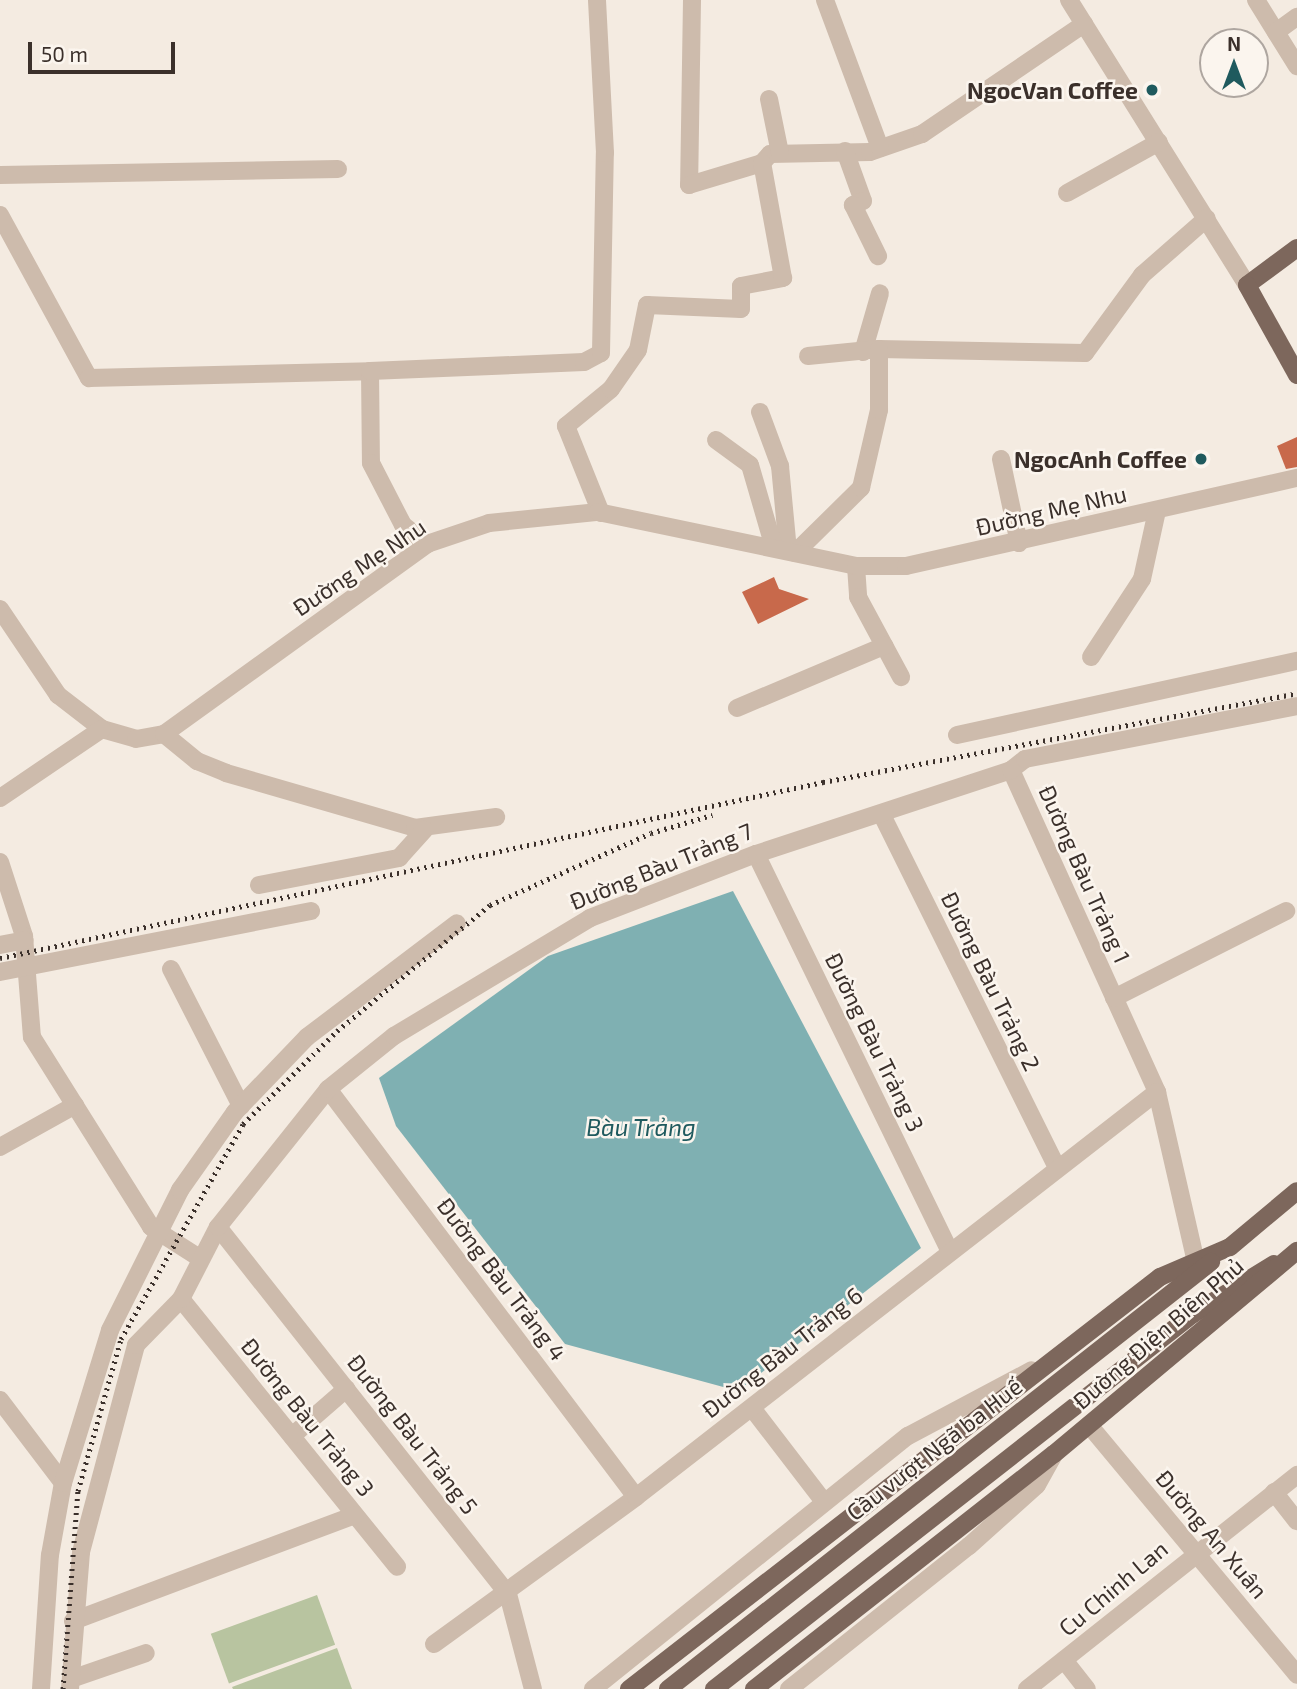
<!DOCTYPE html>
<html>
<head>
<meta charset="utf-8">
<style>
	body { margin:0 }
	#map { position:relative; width:1297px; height:1689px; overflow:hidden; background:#f4ebe1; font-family:"Exo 2",sans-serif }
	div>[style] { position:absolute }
	.green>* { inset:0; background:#b8c4a0; transform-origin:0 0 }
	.water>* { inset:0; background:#7fb0b2 }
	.building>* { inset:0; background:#c8694b }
	.minor>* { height:18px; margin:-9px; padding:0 9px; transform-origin:9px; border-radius:9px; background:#cdbbac }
	.major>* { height:18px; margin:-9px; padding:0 9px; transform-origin:9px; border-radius:9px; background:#7d675c }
	.rail>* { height:5px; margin-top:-2.5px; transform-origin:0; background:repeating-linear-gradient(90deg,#3b302b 0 2px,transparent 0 7px) }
	.dots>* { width:19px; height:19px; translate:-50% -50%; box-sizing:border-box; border:4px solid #fbf5ee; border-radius:50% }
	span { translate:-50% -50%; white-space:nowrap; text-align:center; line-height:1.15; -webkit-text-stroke:5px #fbf5ee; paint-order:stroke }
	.poi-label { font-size:23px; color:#3b302b; font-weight:700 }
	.right { translate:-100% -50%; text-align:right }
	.street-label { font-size:23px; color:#3b302b }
	.water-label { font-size:24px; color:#1f5a5e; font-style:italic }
	.north { position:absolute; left:1199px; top:28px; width:70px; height:70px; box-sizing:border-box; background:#fbf5ee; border:2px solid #aea6a0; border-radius:50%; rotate:0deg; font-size:19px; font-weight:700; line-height:28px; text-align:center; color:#3b302b }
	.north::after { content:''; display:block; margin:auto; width:24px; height:32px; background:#1f5a5e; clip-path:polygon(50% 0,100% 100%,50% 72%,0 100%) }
	.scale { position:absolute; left:28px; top:42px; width:147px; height:32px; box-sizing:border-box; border:4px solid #3b302b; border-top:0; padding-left:9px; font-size:21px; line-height:24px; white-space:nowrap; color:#3b302b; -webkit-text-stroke:5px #fbf5ee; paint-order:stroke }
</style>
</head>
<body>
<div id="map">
	<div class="green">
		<i style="left:317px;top:1595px;width:53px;height:113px;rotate:70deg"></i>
		<i style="clip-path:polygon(337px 1648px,352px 1689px,233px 1689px,232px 1687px)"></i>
	</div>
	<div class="water">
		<i style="clip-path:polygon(733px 891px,921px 1248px,738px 1391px,565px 1344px,396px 1126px,379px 1078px,548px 956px)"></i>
	</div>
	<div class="building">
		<i style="clip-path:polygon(1297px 437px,1297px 467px,1286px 469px,1277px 446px)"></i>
		<i style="clip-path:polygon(774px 577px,779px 589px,809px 599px,758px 624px,742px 592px)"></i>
	</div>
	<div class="minor">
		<i style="left:692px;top:0;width:185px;rotate:90.9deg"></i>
		<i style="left:689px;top:185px;width:76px;rotate:-16.8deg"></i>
		<i style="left:762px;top:163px;width:12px;rotate:-48deg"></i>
		<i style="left:770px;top:154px;width:100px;rotate:-1.1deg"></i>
		<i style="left:870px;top:152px;width:55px;rotate:-19.1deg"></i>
		<i style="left:922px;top:134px;width:196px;rotate:-34.2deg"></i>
		<i style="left:825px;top:0;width:158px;rotate:69.6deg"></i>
		<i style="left:1069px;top:0;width:336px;rotate:58deg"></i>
		<i style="left:1256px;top:0;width:78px;rotate:58.2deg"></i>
		<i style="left:1276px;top:32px;width:26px;rotate:-36deg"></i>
		<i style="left:769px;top:99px;width:55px;rotate:78.5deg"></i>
		<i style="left:845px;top:151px;width:53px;rotate:70.2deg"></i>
		<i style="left:863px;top:201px;width:11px;rotate:158deg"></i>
		<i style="left:853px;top:205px;width:57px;rotate:63.9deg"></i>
		<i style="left:0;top:175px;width:338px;rotate:-1deg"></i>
		<i style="left:1067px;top:193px;width:105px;rotate:-29deg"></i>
		<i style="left:0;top:215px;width:186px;rotate:61.4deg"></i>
		<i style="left:89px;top:378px;width:281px;rotate:-1.4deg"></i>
		<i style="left:370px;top:371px;width:92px;rotate:89.4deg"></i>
		<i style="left:371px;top:463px;width:70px;rotate:62.7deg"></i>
		<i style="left:403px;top:525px;width:31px;rotate:38deg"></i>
		<i style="left:863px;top:352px;width:61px;rotate:-73.9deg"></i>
		<i style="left:808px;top:356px;width:71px;rotate:-5.6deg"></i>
		<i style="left:879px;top:349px;width:206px;rotate:1.1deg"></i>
		<i style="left:1085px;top:353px;width:97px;rotate:-53.8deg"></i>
		<i style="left:1142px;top:275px;width:86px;rotate:-41.2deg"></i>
		<i style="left:370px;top:371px;width:214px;rotate:-2.4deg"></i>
		<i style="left:584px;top:362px;width:19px;rotate:-28deg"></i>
		<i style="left:601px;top:353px;width:200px;rotate:-88.9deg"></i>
		<i style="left:605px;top:153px;width:153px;rotate:-93deg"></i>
		<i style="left:760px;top:412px;width:58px;rotate:69.7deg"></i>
		<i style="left:780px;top:466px;width:84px;rotate:84.6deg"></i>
		<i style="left:716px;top:440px;width:42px;rotate:36.3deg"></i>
		<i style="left:750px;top:465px;width:82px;rotate:73.8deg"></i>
		<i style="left:1001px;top:459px;width:86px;rotate:77.9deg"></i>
		<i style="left:601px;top:513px;width:94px;rotate:-111.9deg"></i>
		<i style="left:566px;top:426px;width:58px;rotate:-39.4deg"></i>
		<i style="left:611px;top:389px;width:47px;rotate:-55.3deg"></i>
		<i style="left:638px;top:350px;width:46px;rotate:-78.7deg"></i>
		<i style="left:647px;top:305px;width:94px;rotate:2.4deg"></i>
		<i style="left:741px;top:309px;width:23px;rotate:-90deg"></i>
		<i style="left:741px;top:286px;width:43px;rotate:-10.8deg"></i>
		<i style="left:783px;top:278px;width:117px;rotate:-100.3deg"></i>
		<i style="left:795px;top:553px;width:93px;rotate:-44.6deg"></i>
		<i style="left:861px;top:488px;width:80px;rotate:-77deg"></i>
		<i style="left:879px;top:410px;width:61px;rotate:-90deg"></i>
		<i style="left:856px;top:566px;width:31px;rotate:86deg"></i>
		<i style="left:858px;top:597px;width:91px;rotate:61.7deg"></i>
		<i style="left:0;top:609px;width:104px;rotate:56deg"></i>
		<i style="left:58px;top:695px;width:56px;rotate:37.7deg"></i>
		<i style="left:102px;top:729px;width:35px;rotate:16deg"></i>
		<i style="left:136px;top:739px;width:28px;rotate:-10deg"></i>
		<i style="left:164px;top:734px;width:324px;rotate:-35.8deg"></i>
		<i style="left:427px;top:544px;width:65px;rotate:-18.7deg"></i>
		<i style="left:489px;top:523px;width:110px;rotate:-5.8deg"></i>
		<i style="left:598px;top:512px;width:264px;rotate:11.8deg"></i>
		<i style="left:856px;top:566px;width:50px"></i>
		<i style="left:906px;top:566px;width:401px;rotate:-12.7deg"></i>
		<i style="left:1091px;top:657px;width:93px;rotate:-56.8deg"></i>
		<i style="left:1142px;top:579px;width:70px;rotate:-77.6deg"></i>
		<i style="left:737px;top:708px;width:160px;rotate:-22.9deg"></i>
		<i style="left:164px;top:734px;width:43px;rotate:39.3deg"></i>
		<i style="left:197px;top:761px;width:31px;rotate:22deg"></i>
		<i style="left:226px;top:773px;width:197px;rotate:16.2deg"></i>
		<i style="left:415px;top:828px;width:82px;rotate:-7.7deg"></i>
		<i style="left:957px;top:735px;width:348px;rotate:-12.3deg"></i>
		<i style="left:1011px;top:770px;width:354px;rotate:65.6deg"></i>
		<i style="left:1157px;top:1092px;width:174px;rotate:77.1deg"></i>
		<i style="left:0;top:798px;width:123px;rotate:-34.1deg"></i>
		<i style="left:882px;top:815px;width:394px;rotate:63.6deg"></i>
		<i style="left:756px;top:854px;width:442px;rotate:64deg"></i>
		<i style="left:0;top:862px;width:78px;rotate:72deg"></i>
		<i style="left:24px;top:936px;width:101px;rotate:85.5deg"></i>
		<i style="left:32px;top:1037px;width:224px;rotate:57.9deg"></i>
		<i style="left:151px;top:1227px;width:59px;rotate:32.6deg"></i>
		<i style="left:259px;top:885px;width:143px;rotate:-10.9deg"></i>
		<i style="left:399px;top:858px;width:38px;rotate:-48deg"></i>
		<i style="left:0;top:945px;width:25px;rotate:-11deg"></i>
		<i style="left:171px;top:969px;width:154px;rotate:62.9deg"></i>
		<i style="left:0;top:972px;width:317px;rotate:-11.1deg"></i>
		<i style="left:1114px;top:998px;width:193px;rotate:-26.8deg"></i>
		<i style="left:328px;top:1089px;width:511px;rotate:52.95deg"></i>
		<i style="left:0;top:1147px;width:86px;rotate:-29.2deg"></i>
		<i style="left:218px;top:1227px;width:468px;rotate:51.7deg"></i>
		<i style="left:508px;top:1594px;width:98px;rotate:75.3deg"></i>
		<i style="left:181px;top:1299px;width:344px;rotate:51.1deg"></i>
		<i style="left:0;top:1400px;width:104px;rotate:52.8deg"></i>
		<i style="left:752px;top:1408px;width:118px;rotate:52.5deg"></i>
		<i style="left:1089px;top:1425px;width:325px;rotate:50.2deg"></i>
		<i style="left:292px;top:1436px;width:72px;rotate:-41deg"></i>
		<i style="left:1274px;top:1492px;width:37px;rotate:52deg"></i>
		<i style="left:73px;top:1621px;width:301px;rotate:-20.6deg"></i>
		<i style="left:434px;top:1644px;width:250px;rotate:-36deg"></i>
		<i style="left:636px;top:1497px;width:660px;rotate:-37.86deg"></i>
		<i style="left:1064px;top:1660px;width:37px;rotate:52deg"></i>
		<i style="left:71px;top:1679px;width:79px;rotate:-19.1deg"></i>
		<i style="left:41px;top:1689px;width:134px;rotate:-86.2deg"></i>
		<i style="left:50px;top:1555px;width:73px;rotate:-79.8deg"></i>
		<i style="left:63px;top:1483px;width:160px;rotate:-72.9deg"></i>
		<i style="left:110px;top:1330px;width:157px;rotate:-63.4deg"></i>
		<i style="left:180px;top:1190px;width:95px;rotate:-54.8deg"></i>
		<i style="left:235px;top:1112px;width:104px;rotate:-46.2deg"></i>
		<i style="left:307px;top:1037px;width:188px;rotate:-37.2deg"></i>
		<i style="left:70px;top:1689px;width:137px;rotate:-85.4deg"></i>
		<i style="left:81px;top:1552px;width:214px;rotate:-75.1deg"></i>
		<i style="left:136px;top:1345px;width:64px;rotate:-45.6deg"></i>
		<i style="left:181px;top:1299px;width:81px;rotate:-62.8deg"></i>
		<i style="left:218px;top:1227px;width:176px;rotate:-51.4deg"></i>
		<i style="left:328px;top:1089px;width:85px;rotate:-38.8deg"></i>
		<i style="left:394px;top:1036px;width:229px;rotate:-31deg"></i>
		<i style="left:590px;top:918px;width:178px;rotate:-21.1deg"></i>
		<i style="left:756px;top:854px;width:268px;rotate:-18.2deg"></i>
		<i style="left:1011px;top:770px;width:18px;rotate:-38deg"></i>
		<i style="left:1025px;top:759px;width:277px;rotate:-11deg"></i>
		<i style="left:593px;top:1689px;width:404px;rotate:-38.8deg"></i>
		<i style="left:908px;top:1436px;width:140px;rotate:-28deg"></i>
		<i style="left:789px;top:1689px;width:230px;rotate:-38.5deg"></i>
		<i style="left:969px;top:1546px;width:91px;rotate:-41.9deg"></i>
		<i style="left:1037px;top:1485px;width:35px;rotate:-61deg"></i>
		<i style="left:1027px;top:1689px;width:345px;rotate:-38.4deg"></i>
	</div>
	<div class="major">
		<i style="left:1297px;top:248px;width:62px;rotate:143.5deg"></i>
		<i style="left:1247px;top:285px;width:103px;rotate:60.9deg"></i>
		<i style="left:629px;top:1689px;width:672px;rotate:-37.81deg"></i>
		<i style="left:1160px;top:1277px;width:76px;rotate:-23.2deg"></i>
		<i style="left:1230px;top:1247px;width:87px;rotate:-39.9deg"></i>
		<i style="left:668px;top:1689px;width:691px;rotate:-38.18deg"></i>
		<i style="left:714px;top:1689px;width:608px;rotate:-38.06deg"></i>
		<i style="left:1193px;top:1314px;width:95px;rotate:-31.7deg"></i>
		<i style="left:754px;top:1689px;width:381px;rotate:-38.1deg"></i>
		<i style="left:1054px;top:1454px;width:317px;rotate:-39.9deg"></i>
	</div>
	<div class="rail">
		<i style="left:0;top:958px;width:842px;rotate:-12.07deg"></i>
		<i style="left:823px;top:782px;width:482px;rotate:-10.6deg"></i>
		<i style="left:63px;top:1689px;width:199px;rotate:-85.7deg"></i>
		<i style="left:78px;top:1491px;width:158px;rotate:-74.2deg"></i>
		<i style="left:121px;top:1339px;width:247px;rotate:-60.4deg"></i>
		<i style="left:243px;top:1124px;width:132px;rotate:-44.7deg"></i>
		<i style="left:337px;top:1031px;width:198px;rotate:-39.5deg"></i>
		<i style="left:490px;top:905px;width:176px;rotate:-24.1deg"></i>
		<i style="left:651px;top:833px;width:64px;rotate:-16.4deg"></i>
	</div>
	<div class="dots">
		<i style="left:1152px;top:90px;background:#1f5a5e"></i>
		<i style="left:1201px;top:459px;background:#1f5a5e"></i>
	</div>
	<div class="poi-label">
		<span class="right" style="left:1138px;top:90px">NgocVan Coffee</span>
		<span class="right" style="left:1187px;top:459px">NgocAnh Coffee</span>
	</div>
	<div class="street-label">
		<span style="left:1051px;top:510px;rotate:-13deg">Đường Mẹ Nhu</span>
		<span style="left:359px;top:567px;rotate:-34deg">Đường Mẹ Nhu</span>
		<span style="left:661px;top:866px;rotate:-22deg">Đường Bàu Trảng 7</span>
		<span style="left:1085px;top:874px;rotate:66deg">Đường Bàu Trảng 1</span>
		<span style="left:991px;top:981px;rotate:64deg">Đường Bàu Trảng 2</span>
		<span style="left:875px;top:1042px;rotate:64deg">Đường Bàu Trảng 3</span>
		<span style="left:502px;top:1279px;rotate:53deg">Đường Bàu Trảng 4</span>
		<span style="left:1158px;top:1333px;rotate:-41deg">Đường Điện Biên Phủ</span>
		<span style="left:782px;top:1352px;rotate:-38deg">Đường Bàu Trảng 6</span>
		<span style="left:308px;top:1417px;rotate:51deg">Đường Bàu Trảng 3</span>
		<span style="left:413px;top:1434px;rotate:52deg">Đường Bàu Trảng 5</span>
		<span style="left:934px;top:1449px;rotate:-38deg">Cầu vượt Ngã ba Huế</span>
		<span style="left:1212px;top:1534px;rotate:50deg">Đường An Xuân</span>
		<span style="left:1113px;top:1588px;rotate:-40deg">Cu Chinh Lan</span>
	</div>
	<div class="water-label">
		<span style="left:641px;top:1127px">Bàu Trảng</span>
	</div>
	<div class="north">N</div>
	<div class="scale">50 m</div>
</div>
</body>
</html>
